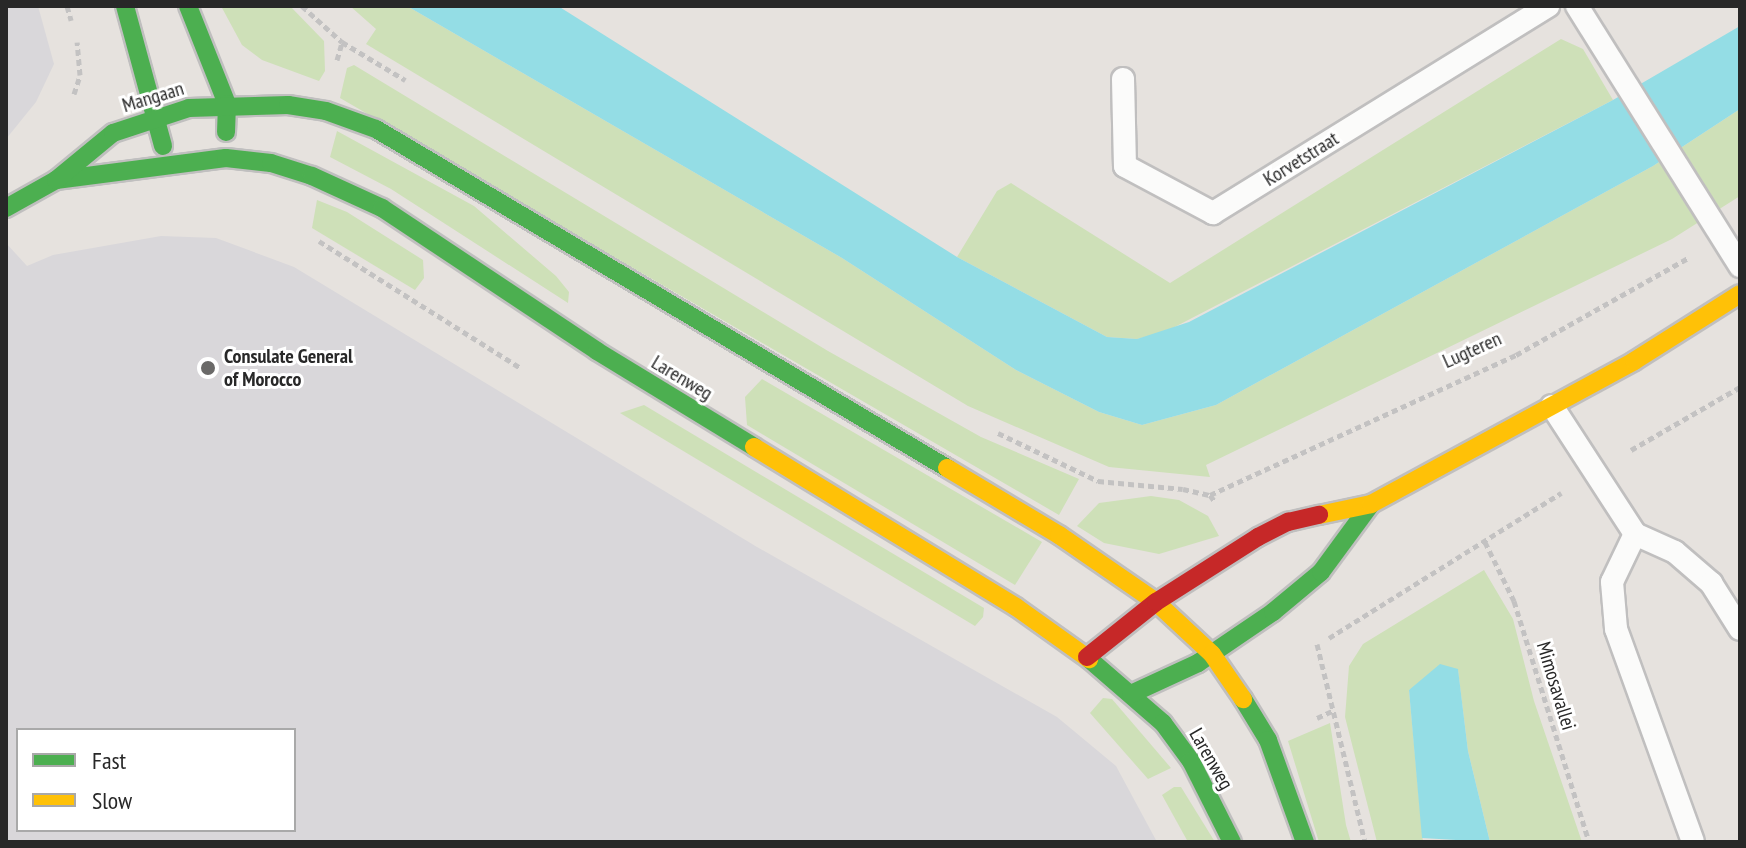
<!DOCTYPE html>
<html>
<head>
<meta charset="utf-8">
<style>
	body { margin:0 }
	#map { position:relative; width:1746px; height:848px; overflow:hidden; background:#e6e2de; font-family:"PT Sans Narrow",sans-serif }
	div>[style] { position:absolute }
	.industrial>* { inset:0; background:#d9d7da }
	.green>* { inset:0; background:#cee0b8 }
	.water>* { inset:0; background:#94dde5 }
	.path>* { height:5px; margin-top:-2.5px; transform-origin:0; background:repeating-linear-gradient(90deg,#c3c2c2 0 6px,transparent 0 10px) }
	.roads { filter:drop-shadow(2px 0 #c0bfbf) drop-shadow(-2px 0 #c0bfbf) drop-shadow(0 2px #c0bfbf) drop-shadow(0 -2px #c0bfbf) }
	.lane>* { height:22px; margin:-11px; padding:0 11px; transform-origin:11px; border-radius:11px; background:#fbfbfa }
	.fast>* { height:18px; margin:-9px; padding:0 9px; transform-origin:9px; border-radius:9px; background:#4caf50 }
	.slow>* { height:18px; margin:-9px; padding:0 9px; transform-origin:9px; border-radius:9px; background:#ffc107 }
	.jam>* { height:18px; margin:-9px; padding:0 9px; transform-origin:9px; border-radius:9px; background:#c62828 }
	.dots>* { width:22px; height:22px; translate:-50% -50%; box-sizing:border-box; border:4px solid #fff; border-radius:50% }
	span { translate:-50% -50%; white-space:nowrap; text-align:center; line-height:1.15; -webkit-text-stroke:6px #fff; paint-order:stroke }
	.street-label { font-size:20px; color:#282828 }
	.poi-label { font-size:20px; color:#282828; font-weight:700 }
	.left { translate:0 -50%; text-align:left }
	.frame { position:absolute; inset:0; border:8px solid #282828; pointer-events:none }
	.legend { position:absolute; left:16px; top:728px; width:280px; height:104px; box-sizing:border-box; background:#fff; border:2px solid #a9a9a9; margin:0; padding:10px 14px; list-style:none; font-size:24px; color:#282828 }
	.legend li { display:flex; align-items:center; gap:16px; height:40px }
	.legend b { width:40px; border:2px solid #a9a9a9 }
</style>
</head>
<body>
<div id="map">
	<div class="industrial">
		<i style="clip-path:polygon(6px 6px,38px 6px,54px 64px,36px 102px,6px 139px)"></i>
		<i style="clip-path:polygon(evenodd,161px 236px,216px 238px,294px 267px,757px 547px,1057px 717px,1116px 766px,1157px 842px,6px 842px,6px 243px,27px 266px,53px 255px,161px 236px,18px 730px,294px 730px,294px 830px,18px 830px,18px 730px)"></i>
	</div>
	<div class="green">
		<i style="clip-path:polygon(221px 6px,290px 6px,324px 41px,325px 71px,319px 81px,262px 60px,242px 45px)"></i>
		<i style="clip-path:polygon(350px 6px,407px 6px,842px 258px,1016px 370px,1099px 412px,1142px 425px,1216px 405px,1653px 166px,1740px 109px,1740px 196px,1672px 239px,1206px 465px,1210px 477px,1109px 467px,968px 406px,366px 44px,376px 29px)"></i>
		<i style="clip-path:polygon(1561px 39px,1583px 49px,1613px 100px,1165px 332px,1137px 339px,1107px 337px,957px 257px,997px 191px,1011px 183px,1170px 283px)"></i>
		<i style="clip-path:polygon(354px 65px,828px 351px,981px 437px,1079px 479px,1059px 515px,340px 98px,347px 68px)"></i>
		<i style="clip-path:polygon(337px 131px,474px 206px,556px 276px,569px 292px,568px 303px,391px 189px,330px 157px)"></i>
		<i style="clip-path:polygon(317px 200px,347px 212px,423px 260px,424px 278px,415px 290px,312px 228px)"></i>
		<i style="clip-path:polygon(762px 379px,1042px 542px,1015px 585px,747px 425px,745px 397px)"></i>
		<i style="clip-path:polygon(644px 405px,984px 608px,983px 617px,975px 626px,620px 413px)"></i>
		<i style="clip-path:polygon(1151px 496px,1179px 500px,1208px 516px,1219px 536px,1159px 554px,1104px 543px,1077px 526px,1099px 503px)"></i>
		<i style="clip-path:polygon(1484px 570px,1513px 619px,1534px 701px,1582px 842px,1490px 842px,1468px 751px,1458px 670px,1409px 690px,1423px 842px,1377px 842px,1345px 717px,1349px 666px,1363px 644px)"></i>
		<i style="clip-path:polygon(1103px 698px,1112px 699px,1171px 768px,1148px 779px,1090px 713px)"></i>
		<i style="clip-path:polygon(1330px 723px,1346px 825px,1351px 842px,1319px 842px,1288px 741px)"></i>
		<i style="clip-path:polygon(1174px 787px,1181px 787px,1215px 842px,1188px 842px,1162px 795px)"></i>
	</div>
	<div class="water">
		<i style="clip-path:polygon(407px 6px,558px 6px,957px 257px,1107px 337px,1137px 339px,1189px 322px,1613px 100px,1740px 26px,1740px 109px,1653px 166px,1216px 405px,1142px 425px,1099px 412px,1016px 370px,842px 258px)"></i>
		<i style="clip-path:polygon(1440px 664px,1458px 669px,1468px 751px,1490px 842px,1422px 838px,1409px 690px)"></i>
	</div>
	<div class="path">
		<i style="left:67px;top:6px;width:15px;rotate:74deg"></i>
		<i style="left:302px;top:6px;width:54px;rotate:42deg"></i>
		<i style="left:342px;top:42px;width:74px;rotate:31.1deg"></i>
		<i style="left:337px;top:60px;width:19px;rotate:-74deg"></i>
		<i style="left:74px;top:94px;width:20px;rotate:-72deg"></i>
		<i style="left:80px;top:75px;width:33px;rotate:-95deg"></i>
		<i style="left:319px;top:241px;width:239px;rotate:32.2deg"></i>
		<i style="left:998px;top:433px;width:111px;rotate:25.6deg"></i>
		<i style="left:1098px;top:481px;width:85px;rotate:5.4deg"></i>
		<i style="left:1183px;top:489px;width:28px;rotate:13deg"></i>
		<i style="left:1210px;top:495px;width:9px;rotate:54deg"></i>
		<i style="left:1631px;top:450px;width:126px;rotate:-30deg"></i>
		<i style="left:1210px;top:495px;width:337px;rotate:-24.6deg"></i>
		<i style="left:1516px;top:355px;width:197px;rotate:-29.4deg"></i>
		<i style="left:1485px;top:542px;width:66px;rotate:63.8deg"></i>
		<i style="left:1514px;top:601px;width:252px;rotate:72.7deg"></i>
		<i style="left:1329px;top:638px;width:274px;rotate:-32deg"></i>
		<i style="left:1317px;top:644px;width:204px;rotate:76.4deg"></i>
		<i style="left:1317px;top:718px;width:19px;rotate:-25deg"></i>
	</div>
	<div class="roads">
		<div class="lane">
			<i style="left:1577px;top:6px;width:307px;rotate:57.9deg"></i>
			<i style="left:1123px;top:79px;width:87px;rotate:88.7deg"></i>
			<i style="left:1125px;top:166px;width:100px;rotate:28.1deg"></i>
			<i style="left:1213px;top:213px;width:394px;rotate:-31.7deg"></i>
			<i style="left:1552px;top:406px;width:153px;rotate:57deg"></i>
			<i style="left:1635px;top:534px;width:44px;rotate:24.2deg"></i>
			<i style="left:1675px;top:552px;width:48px;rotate:40.7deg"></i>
			<i style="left:1711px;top:583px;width:54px;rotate:57.8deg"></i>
			<i style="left:1635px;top:534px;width:53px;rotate:115.6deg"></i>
			<i style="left:1612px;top:582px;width:47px;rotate:85.1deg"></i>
			<i style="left:1616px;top:629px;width:226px;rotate:70.1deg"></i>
		</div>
		<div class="fast">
			<i style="left:125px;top:6px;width:145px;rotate:74.8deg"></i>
			<i style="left:188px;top:6px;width:105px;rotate:68.3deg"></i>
			<i style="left:227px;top:104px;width:28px;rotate:92deg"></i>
			<i style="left:56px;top:180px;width:171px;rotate:-7.4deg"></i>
			<i style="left:226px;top:158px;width:45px;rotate:6.3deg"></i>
			<i style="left:271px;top:163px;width:43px;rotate:17.6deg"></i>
			<i style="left:312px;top:176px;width:77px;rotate:24.6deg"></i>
			<i style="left:382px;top:208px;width:258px;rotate:33.6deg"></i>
			<i style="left:597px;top:351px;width:184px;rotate:31.4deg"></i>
			<i style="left:6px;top:208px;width:57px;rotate:-29.2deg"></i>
			<i style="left:56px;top:180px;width:74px;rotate:-39.5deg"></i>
			<i style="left:113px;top:133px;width:80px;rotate:-18.2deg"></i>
			<i style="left:189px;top:108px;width:99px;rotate:-1.7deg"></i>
			<i style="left:288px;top:105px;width:38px;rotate:9deg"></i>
			<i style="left:326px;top:111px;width:53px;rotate:19.8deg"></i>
			<i style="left:376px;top:129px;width:664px;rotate:30.7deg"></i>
			<i style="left:1089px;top:659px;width:98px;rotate:40.9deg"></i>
			<i style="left:1163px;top:723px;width:47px;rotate:53.6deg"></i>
			<i style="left:1191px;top:761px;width:91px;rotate:63.2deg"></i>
			<i style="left:1131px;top:694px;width:74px;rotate:-24.8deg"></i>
			<i style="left:1198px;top:663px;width:91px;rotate:-34.2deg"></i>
			<i style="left:1273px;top:612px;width:62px;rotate:-39.8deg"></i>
			<i style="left:1321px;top:572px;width:84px;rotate:-53.7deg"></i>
			<i style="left:1243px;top:699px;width:48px;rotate:58.6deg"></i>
			<i style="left:1268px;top:740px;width:109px;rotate:70.1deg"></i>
		</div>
		<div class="slow">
			<i style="left:754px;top:447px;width:307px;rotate:31.4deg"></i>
			<i style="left:1016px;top:607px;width:90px;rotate:35.5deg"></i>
			<i style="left:947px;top:468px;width:131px;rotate:30.9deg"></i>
			<i style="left:1059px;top:535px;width:118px;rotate:34.6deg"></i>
			<i style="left:1156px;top:602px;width:76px;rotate:42.9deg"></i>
			<i style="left:1212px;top:654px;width:55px;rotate:55.4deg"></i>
			<i style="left:1319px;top:515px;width:53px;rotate:-11.9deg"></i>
			<i style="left:1371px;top:504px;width:299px;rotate:-28.5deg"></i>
			<i style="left:1634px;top:361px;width:125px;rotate:-32.3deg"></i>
		</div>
		<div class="jam">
			<i style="left:1087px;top:657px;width:88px;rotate:-38.6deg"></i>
			<i style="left:1156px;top:602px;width:121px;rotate:-32.5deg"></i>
			<i style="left:1258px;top:537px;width:34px;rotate:-27deg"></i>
			<i style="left:1288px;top:522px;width:32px;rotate:-13deg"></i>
		</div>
	</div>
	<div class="dots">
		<i style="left:208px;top:368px;background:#6a6968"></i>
	</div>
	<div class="street-label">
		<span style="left:153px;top:97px;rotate:-17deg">Mangaan</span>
		<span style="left:1301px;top:159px;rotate:-32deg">Korvetstraat</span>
		<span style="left:1472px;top:350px;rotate:-24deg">Lugteren</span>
		<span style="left:682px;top:378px;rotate:31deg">Larenweg</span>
		<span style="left:1556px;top:686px;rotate:73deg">Mimosavallei</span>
		<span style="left:1211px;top:759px;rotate:60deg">Larenweg</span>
	</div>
	<div class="poi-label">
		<span class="left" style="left:224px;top:368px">Consulate General<br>of Morocco</span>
	</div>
	<div class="frame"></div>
	<ul class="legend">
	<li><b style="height:10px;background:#4caf50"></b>Fast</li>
	<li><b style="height:10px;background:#ffc107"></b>Slow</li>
	</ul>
</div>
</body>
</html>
